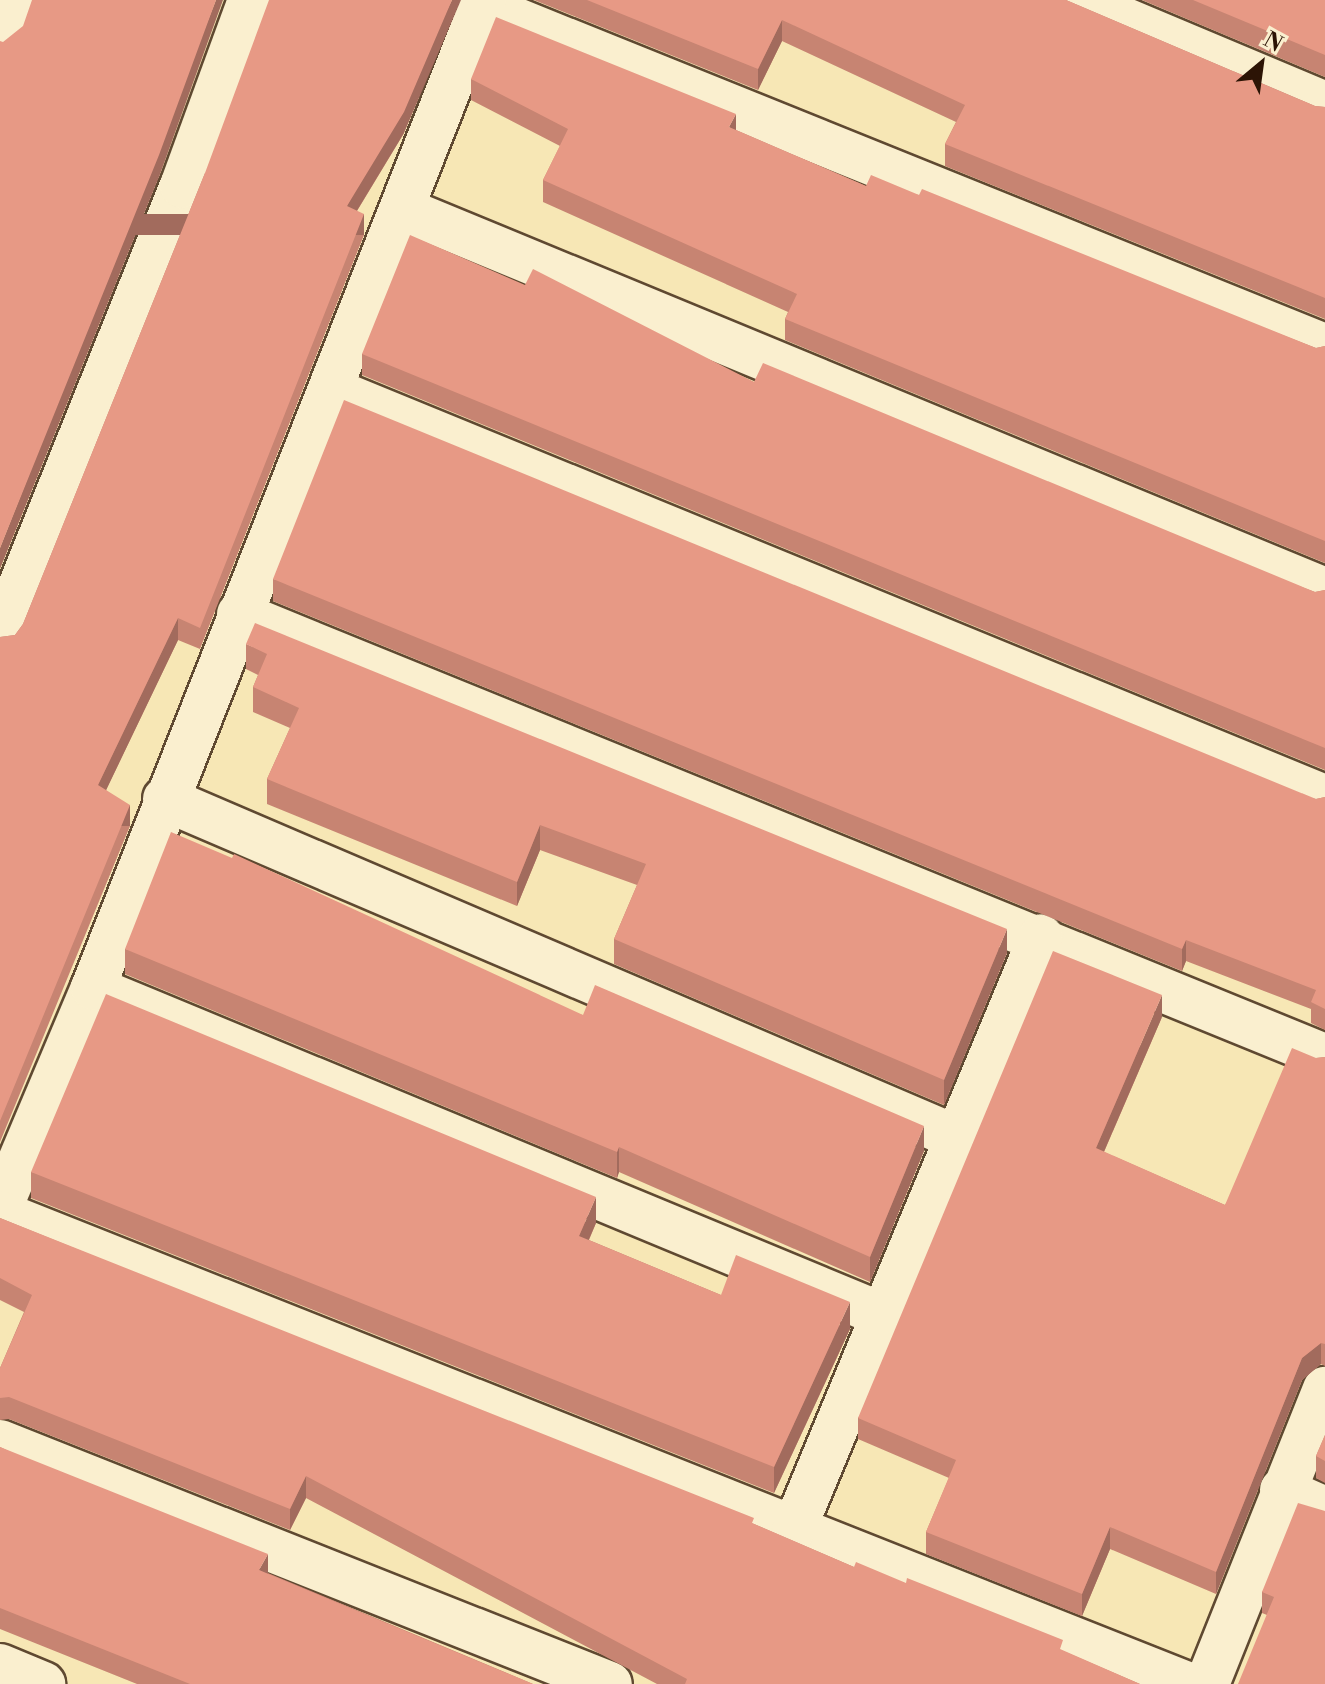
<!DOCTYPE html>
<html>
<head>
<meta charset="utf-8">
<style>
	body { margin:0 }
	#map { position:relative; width:1325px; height:1684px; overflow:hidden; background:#f7e7b5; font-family:"Libre Bodoni",serif }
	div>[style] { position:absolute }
	.roads { filter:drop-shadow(2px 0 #5f4931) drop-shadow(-2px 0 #5f4931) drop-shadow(0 2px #5f4931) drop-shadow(0 -2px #5f4931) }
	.minor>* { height:44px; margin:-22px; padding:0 22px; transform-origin:22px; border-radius:22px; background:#faefcf }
	.wall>* { inset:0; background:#c78472 }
	.shaded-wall>* { inset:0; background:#a26b5d; transform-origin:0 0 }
	.building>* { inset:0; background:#e79985 }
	span { translate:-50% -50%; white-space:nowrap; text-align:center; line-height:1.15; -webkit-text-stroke:6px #faefcf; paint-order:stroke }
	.north { position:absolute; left:1221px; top:24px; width:80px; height:80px; -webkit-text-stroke:6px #faefcf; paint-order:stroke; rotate:29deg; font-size:22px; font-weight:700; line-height:32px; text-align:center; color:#2c1405 }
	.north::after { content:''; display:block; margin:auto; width:28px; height:36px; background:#2c1405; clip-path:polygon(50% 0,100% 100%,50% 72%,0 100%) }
</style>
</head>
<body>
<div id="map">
	<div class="roads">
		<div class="minor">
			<i style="left:1078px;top:0;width:268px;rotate:22.8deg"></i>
			<i style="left:482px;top:6px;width:909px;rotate:21.97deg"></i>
			<i style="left:0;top:39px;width:42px;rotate:-69deg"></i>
			<i style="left:402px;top:209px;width:999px;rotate:22.43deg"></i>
			<i style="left:332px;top:390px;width:1073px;rotate:22.29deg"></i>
			<i style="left:239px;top:614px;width:1173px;rotate:22.15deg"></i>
			<i style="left:0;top:636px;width:485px;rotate:-68deg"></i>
			<i style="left:182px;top:186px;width:198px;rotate:-69.9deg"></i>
			<i style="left:165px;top:799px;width:859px;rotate:23.16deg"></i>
			<i style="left:93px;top:988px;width:855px;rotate:22.49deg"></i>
			<i style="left:0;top:1208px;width:239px;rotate:-67.1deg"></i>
			<i style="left:93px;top:988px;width:1063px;rotate:-68.41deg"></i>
			<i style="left:0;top:1213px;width:1277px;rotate:21.64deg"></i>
			<i style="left:0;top:1442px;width:656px;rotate:21.64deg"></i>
			<i style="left:1282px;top:1490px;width:47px;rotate:23.8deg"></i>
			<i style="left:794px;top:1529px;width:642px;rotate:-67.39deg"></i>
			<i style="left:0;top:1666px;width:47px;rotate:22.7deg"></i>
			<i style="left:1207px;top:1684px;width:318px;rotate:-68.2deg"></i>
		</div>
	</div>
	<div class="wall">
		<i style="clip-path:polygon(534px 0,1066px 0,1315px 106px,1325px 107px,1325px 319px,945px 166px,945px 144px,956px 122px,782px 41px,758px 90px)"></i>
		<i style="clip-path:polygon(1142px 0,1325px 0,1325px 77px)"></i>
		<i style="clip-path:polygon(471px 79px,736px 130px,866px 186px,919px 195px,1316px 348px,1325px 346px,1325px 563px,785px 340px,785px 319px,788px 312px,543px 202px,543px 180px,560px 146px,471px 100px)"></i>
		<i style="clip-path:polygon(404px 133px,357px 211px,364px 235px,200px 649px,178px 640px,106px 790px,130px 826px,0 1142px,0 637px,15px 635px,23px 624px,205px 173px)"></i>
		<i style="clip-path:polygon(525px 285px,754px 382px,1315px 592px,1325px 590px,1325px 770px,362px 375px,362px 354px)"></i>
		<i style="clip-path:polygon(273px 579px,1316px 799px,1325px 797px,1325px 1030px,1311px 1023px,1311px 1009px,1186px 961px,1182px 971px,273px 601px)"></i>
		<i style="clip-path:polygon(246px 644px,1007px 953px,944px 1105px,614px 964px,614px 939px,637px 885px,540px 850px,517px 906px,267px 804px,267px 779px,290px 728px,253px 712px,253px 687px,258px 675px,246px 669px)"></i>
		<i style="clip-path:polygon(125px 949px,583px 1015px,924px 1151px,870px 1282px,619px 1172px,617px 1178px,125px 974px)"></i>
		<i style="clip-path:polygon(1162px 1017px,1104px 1152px,1225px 1205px,1316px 1058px,1325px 1057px,1325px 1366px,1321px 1364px,1302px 1380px,1216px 1594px,1110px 1549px,1082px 1616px,926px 1554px,926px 1532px,949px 1478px,858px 1439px,858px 1418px)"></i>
		<i style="clip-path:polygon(31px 1172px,596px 1223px,589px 1240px,721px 1295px,850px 1329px,774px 1493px,31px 1198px)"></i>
		<i style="clip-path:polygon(0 1218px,754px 1524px,854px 1567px,1063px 1651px,1140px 1684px,657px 1684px,306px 1498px,290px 1530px,9px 1419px,0 1420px,0 1368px,24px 1312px,0 1300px)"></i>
		<i style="clip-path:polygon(1325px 1435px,1325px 1483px,1316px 1478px,1316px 1456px)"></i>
		<i style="clip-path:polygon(0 1447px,268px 1573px,533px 1684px,137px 1684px,0 1629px)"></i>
		<i style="clip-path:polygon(1325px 1511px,1267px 1615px,1262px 1613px,1262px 1592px)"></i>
	</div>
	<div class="shaded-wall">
		<i style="clip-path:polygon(216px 0,223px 0,159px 177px,0 569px,0 548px)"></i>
		<i style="clip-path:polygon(452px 0,461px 0,404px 133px,347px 227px,347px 206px)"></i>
		<i style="clip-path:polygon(782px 20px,782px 41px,758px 90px,758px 69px)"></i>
		<i style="clip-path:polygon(736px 114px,736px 135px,729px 127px)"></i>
		<i style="left:364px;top:214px;width:21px;height:445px;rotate:90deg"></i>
		<i style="clip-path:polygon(178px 618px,178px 640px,98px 807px,98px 785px)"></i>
		<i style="left:130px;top:805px;width:21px;height:342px;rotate:90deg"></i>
		<i style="clip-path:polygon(540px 825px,540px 850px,517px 906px,517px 882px)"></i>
		<i style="clip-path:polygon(1007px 929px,1007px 953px,944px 1105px,944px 1080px)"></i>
		<i style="clip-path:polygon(1186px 940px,1186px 961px,1182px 971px,1182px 949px)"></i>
		<i style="clip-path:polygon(1162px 995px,1162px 1017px,1096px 1170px,1096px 1148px)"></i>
		<i style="clip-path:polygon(924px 1126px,924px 1151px,870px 1282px,870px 1257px)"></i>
		<i style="clip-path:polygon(619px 1147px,619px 1172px,617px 1178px,617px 1152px)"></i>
		<i style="clip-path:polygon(596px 1197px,596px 1223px,579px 1262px,579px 1236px)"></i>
		<i style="clip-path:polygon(850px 1302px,850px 1329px,774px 1493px,774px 1467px)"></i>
		<i style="clip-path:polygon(1321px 1343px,1321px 1364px,1302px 1380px,1216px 1594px,1216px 1572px,1302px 1358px)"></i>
		<i style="clip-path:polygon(306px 1476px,306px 1498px,290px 1530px,290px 1509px)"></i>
		<i style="clip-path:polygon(1110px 1527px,1110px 1549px,1082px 1616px,1082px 1594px)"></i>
		<i style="clip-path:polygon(268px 1554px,268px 1575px,259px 1570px)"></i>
	</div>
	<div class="building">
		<i style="clip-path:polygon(32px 0,216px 0,159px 155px,0 548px,0 41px,3px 42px,23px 26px)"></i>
		<i style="clip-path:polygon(269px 0,452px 0,404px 112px,347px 206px,364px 214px,200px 628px,178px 618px,98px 785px,130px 805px,0 1121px,0 637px,15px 635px,23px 624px,205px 173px)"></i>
		<i style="clip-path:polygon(587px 0,1066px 0,1315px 106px,1325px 107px,1325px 298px,945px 144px,965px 105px,782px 20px,758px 69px)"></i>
		<i style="clip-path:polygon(1193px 0,1325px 0,1325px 55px)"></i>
		<i style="clip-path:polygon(496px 17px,736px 114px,729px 127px,866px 186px,871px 175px,919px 195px,922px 189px,1316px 348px,1325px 346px,1325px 541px,785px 319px,797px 294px,543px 180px,568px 129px,471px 79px)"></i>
		<i style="clip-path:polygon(410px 235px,525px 285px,533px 269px,754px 382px,763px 363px,1315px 592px,1325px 590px,1325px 748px,362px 354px)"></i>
		<i style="clip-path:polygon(344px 400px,1316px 799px,1325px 797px,1325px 1009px,1311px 1002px,1316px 990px,1186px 940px,1182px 949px,273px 579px)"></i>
		<i style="clip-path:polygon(255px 623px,1007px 929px,944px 1080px,614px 939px,646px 864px,540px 825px,517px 882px,267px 779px,299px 708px,253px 687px,267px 654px,246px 644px)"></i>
		<i style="clip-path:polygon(171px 832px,232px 858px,234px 854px,583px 1015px,595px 985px,924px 1126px,870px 1257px,619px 1147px,617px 1152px,125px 949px)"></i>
		<i style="clip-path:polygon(1053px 951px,1162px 995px,1096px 1148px,1225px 1205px,1292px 1048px,1316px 1058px,1325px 1057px,1325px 1344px,1321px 1343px,1302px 1358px,1216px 1572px,1110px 1527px,1082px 1594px,926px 1532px,956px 1460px,858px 1418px)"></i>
		<i style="clip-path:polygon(106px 994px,596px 1197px,579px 1236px,721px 1295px,736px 1255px,850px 1302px,774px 1467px,31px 1172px)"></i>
		<i style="clip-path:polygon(0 1218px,754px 1518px,752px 1523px,854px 1567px,856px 1562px,906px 1583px,907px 1578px,1063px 1640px,1060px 1649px,1140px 1684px,685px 1684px,687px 1679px,306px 1476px,290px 1509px,9px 1397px,0 1398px,0 1368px,32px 1295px,0 1278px)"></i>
		<i style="clip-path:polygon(1325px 1435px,1325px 1461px,1316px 1456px)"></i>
		<i style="clip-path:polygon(0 1447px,268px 1554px,259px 1570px,533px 1684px,190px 1684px,0 1608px)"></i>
		<i style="clip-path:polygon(1298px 1503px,1325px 1511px,1325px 1684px,1238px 1684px,1274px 1597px,1262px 1592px)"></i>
	</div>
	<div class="north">N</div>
</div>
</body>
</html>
